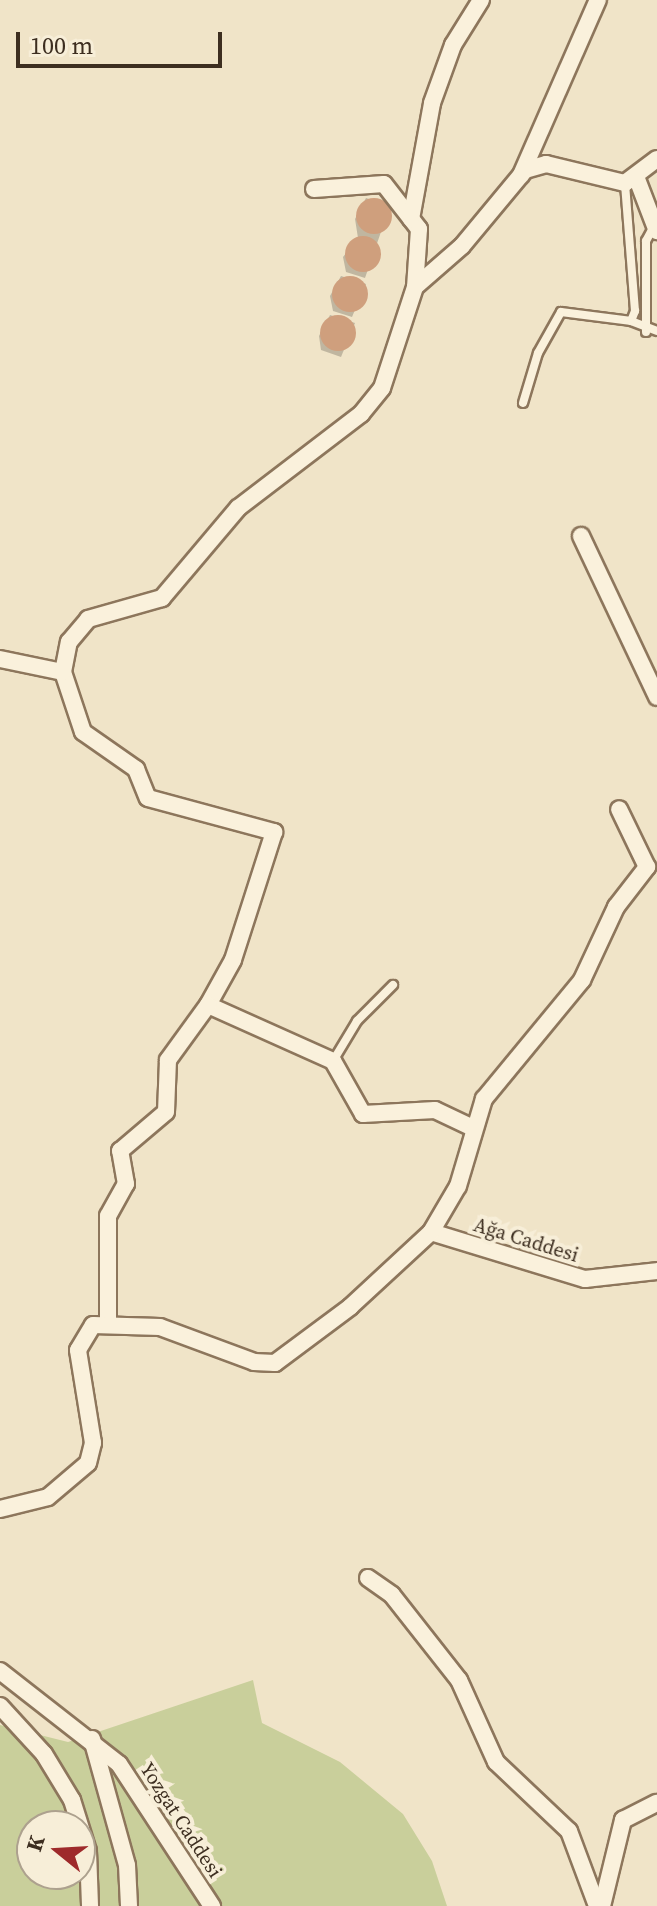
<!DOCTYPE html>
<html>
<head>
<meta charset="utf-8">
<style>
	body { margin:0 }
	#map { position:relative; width:657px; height:1906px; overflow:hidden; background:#f0e4c8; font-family:"Source Serif 4",serif }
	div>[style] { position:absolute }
	.green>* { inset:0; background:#c9cf9b }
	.shadow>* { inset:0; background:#0003 }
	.building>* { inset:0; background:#cf9f7d }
	.round { border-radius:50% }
	.roads { filter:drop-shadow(2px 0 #8d765c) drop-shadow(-2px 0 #8d765c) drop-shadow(0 2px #8d765c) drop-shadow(0 -2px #8d765c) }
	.service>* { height:8px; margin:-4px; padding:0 4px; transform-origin:4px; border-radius:4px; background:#faf1dc }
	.minor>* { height:16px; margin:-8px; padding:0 8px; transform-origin:8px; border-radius:8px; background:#faf1dc }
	span { translate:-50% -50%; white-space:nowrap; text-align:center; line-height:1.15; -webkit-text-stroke:8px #f7eed8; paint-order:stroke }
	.street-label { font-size:20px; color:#3d2e20 }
	.north { position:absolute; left:16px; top:1810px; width:80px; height:80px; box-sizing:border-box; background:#f7eed8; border:2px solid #ada18e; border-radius:50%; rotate:288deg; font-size:22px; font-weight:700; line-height:32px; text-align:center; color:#3d2e20 }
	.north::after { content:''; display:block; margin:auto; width:28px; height:36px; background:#9e2a2b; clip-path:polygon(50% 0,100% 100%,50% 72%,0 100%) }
	.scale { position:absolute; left:16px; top:32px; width:206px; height:36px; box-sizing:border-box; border:4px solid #3d2e20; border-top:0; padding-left:10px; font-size:24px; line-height:28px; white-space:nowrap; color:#3d2e20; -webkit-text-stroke:6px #f7eed8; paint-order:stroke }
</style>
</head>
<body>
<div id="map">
	<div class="green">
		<i style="clip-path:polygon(evenodd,253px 1680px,262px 1723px,340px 1762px,403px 1814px,432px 1861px,447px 1906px,0 1906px,0 1725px,68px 1742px,253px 1680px,32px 1826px,80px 1826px,80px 1874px,32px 1874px,32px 1826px)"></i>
	</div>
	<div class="shadow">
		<i style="clip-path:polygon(366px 198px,390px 206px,365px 278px,346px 272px,343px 257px,358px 238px,355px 219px)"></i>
		<i style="clip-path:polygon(341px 276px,366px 284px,352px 317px,333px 311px,330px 296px)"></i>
		<i style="clip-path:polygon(330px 315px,355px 323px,341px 357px,321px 350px,319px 336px)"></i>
	</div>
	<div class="building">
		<i class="round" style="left:356px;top:198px;width:36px;height:36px"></i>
		<i class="round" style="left:345px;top:236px;width:36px;height:36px"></i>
		<i class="round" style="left:332px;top:276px;width:36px;height:36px"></i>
		<i class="round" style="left:320px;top:315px;width:36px;height:36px"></i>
	</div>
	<div class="roads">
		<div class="service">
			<i style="left:631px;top:321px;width:28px;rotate:21deg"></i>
			<i style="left:646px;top:332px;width:91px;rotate:-90deg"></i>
			<i style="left:646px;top:241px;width:15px;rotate:-62deg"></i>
			<i style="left:523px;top:403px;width:52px;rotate:-73.3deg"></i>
			<i style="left:538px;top:353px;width:47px;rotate:-60.7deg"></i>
			<i style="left:561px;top:312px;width:71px;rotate:7.3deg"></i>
			<i style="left:631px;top:321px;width:11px;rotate:-68deg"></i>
			<i style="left:635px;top:311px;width:128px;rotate:-94.5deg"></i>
			<i style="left:333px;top:1061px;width:47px;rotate:-59deg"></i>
			<i style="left:357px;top:1021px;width:51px;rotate:-45deg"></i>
		</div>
		<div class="minor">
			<i style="left:521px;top:175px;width:191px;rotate:-66.3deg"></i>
			<i style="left:637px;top:179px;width:56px;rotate:69deg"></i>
			<i style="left:314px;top:189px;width:70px;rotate:-4.1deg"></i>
			<i style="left:384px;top:184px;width:57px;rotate:52.1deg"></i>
			<i style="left:419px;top:229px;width:58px;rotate:93.9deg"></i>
			<i style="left:411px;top:219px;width:118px;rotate:-79.7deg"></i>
			<i style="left:432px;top:103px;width:62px;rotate:-70.1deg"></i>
			<i style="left:453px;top:45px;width:53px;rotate:-58.1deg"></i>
			<i style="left:581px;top:536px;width:178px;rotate:64.7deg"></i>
			<i style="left:0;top:659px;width:64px;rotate:11.7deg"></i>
			<i style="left:63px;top:672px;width:63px;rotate:71.6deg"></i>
			<i style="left:83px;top:732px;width:65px;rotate:34.9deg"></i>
			<i style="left:136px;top:769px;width:31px;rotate:68deg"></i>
			<i style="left:148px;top:798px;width:131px;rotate:15.1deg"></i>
			<i style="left:274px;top:832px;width:134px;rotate:107.8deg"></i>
			<i style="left:233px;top:960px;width:51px;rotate:119.1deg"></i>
			<i style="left:208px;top:1005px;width:137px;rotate:24.1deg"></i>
			<i style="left:333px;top:1061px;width:61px;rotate:60.5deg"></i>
			<i style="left:363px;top:1114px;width:72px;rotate:-3.2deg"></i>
			<i style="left:435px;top:1110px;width:42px;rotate:25.3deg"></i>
			<i style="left:63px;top:672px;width:31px;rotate:-79deg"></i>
			<i style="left:69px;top:642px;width:30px;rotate:-50deg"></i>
			<i style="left:88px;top:619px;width:77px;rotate:-15.8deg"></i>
			<i style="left:162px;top:598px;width:118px;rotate:-49.8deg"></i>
			<i style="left:238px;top:508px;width:155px;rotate:-37.4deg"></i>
			<i style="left:361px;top:414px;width:33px;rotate:-51deg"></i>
			<i style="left:382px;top:388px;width:106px;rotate:-71.9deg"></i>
			<i style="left:415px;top:287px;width:62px;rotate:-41.1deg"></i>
			<i style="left:462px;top:246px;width:99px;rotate:-50.3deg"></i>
			<i style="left:525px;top:170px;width:22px;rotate:-16deg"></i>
			<i style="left:546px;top:164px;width:81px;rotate:13.5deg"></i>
			<i style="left:625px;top:183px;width:40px;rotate:-37deg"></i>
			<i style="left:431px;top:1232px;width:161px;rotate:17deg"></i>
			<i style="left:585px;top:1279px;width:72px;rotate:-6.3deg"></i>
			<i style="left:108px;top:1320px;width:104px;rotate:-90deg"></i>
			<i style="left:108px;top:1216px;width:37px;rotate:-61deg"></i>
			<i style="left:126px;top:1184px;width:34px;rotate:-100deg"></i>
			<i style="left:120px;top:1151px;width:60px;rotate:-40.3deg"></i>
			<i style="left:166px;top:1112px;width:52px;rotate:-87.8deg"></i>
			<i style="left:168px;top:1060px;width:68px;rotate:-54deg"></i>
			<i style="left:0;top:1509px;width:49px;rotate:-14deg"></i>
			<i style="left:48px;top:1497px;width:52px;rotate:-40.4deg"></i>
			<i style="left:88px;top:1463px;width:21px;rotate:-76deg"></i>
			<i style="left:93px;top:1443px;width:94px;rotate:-99.2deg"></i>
			<i style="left:78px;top:1350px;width:29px;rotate:-59deg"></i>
			<i style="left:93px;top:1325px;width:67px;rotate:1.7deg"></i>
			<i style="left:160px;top:1327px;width:100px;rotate:20.4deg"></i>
			<i style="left:254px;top:1362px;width:21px;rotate:3deg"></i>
			<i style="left:275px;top:1363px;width:94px;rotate:-36.7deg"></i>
			<i style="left:350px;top:1307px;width:110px;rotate:-42.8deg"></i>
			<i style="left:431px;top:1232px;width:53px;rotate:-59.6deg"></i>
			<i style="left:458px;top:1186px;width:91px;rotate:-73.4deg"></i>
			<i style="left:484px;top:1099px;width:154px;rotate:-50.5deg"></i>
			<i style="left:582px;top:980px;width:81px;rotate:-65deg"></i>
			<i style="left:616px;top:907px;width:51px;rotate:-52.2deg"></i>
			<i style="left:647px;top:867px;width:64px;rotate:-115.8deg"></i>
			<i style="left:368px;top:1578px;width:29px;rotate:35deg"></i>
			<i style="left:392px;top:1595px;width:108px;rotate:51.8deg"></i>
			<i style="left:459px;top:1680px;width:90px;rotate:65.7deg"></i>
			<i style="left:496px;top:1762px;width:100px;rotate:43.4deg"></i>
			<i style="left:569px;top:1831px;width:80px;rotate:69.5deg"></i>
			<i style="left:0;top:1671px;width:151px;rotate:38deg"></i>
			<i style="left:119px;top:1764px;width:170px;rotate:56.8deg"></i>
			<i style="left:0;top:1706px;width:65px;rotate:47.5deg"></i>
			<i style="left:44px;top:1754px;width:54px;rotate:58.7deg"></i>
			<i style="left:72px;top:1800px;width:53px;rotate:72.6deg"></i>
			<i style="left:88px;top:1851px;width:55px;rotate:87.9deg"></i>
			<i style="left:92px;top:1739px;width:131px;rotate:74.5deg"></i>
			<i style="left:127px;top:1865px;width:41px;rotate:87.2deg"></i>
			<i style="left:602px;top:1906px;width:89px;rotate:-76.3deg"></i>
			<i style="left:623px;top:1820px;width:38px;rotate:-27deg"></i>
		</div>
	</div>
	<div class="street-label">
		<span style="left:526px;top:1240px;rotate:17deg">Ağa Caddesi</span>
		<span style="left:181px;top:1820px;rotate:57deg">Yozgat Caddesi</span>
	</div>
	<div class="north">K</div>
	<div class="scale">100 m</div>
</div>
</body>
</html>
